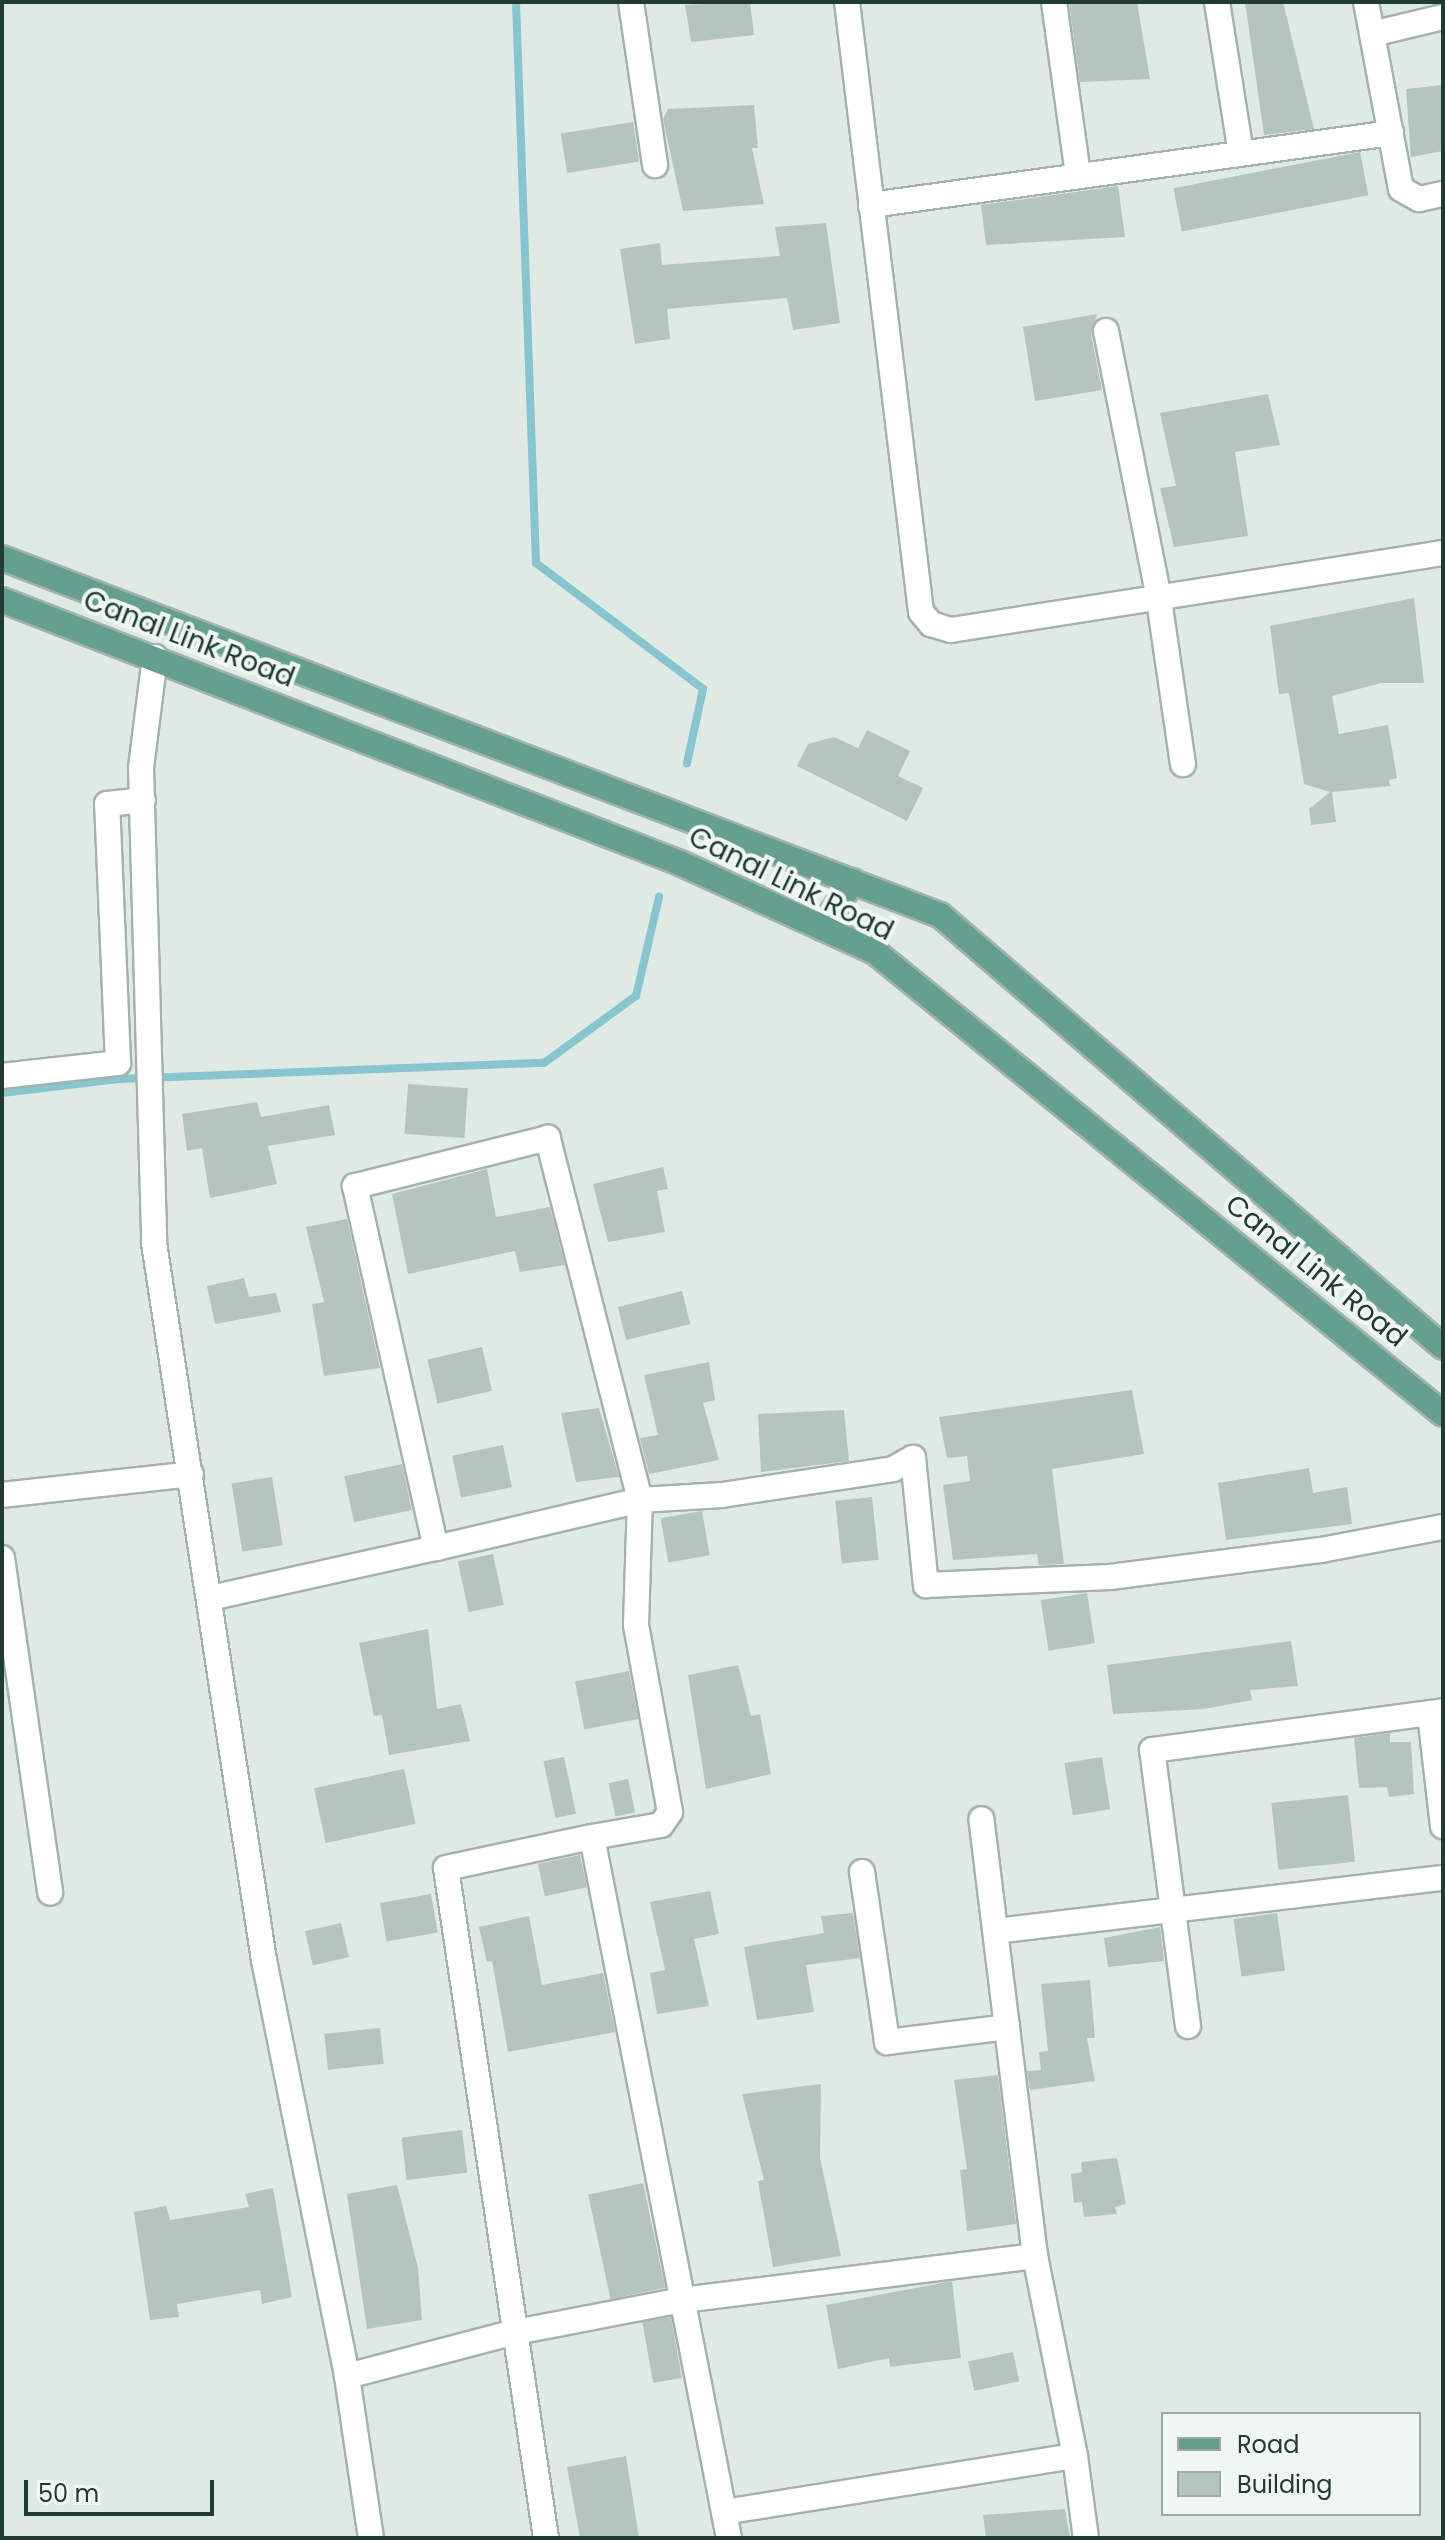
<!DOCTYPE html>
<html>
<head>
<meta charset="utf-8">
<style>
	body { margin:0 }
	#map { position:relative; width:1445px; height:2540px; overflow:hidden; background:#dfeae5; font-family:Poppins,sans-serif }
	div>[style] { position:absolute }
	.stream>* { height:8px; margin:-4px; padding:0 4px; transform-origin:4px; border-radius:4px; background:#88c5ce }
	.building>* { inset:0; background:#b5c5be; transform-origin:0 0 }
	.roads { filter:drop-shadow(2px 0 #a2b2ac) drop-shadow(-2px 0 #a2b2ac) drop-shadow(0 2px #a2b2ac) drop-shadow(0 -2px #a2b2ac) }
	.minor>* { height:24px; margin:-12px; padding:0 12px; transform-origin:12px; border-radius:12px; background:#fff }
	.major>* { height:24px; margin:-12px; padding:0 12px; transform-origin:12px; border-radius:12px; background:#659f8f }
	span { translate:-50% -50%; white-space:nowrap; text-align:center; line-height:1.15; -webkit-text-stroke:8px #f0f7f3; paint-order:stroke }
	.street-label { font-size:28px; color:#213a32 }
	.frame { position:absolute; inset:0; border:4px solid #213a32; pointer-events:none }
	.legend { position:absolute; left:1161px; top:2412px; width:260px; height:104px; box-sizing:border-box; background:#f0f7f3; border:2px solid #9daba6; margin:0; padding:10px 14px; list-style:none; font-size:24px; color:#213a32 }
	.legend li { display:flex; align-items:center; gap:16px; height:40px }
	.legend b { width:40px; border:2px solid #9daba6 }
	.scale { position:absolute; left:24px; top:2480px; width:190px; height:36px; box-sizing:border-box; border:4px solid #213a32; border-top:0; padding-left:10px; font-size:24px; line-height:28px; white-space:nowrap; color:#213a32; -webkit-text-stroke:6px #f0f7f3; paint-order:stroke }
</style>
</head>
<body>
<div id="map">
	<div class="stream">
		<i style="left:516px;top:2px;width:561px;rotate:87.96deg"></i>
		<i style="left:536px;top:563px;width:209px;rotate:37deg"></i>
		<i style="left:703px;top:689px;width:76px;rotate:102.2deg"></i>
		<i style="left:2px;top:1093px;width:117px;rotate:-6.9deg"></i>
		<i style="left:118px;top:1079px;width:426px;rotate:-2.2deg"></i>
		<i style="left:544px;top:1063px;width:114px;rotate:-36.1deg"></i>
		<i style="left:636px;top:996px;width:102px;rotate:-76.9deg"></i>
	</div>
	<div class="building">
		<i style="clip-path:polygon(750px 2px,754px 35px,691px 42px,685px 5px)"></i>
		<i style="clip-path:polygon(1069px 2px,1137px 2px,1150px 79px,1080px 82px)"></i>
		<i style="clip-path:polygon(1245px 2px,1283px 2px,1314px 129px,1264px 135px)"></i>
		<i style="clip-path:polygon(1443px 85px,1443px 151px,1411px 157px,1406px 89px)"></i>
		<i style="clip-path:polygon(754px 105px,758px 148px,752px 148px,764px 204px,683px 211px,663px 119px,668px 109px)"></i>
		<i style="left:633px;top:122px;width:40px;height:73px;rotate:81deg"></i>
		<i style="left:1360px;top:152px;width:44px;height:190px;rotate:79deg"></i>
		<i style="clip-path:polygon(1118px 186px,1125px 237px,986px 245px,981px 205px)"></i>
		<i style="clip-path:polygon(826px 223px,840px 323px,793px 330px,787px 298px,667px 309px,670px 339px,635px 344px,620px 249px,660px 243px,662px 265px,780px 256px,775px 227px)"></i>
		<i style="clip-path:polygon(1097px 314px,1091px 334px,1102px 390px,1035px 401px,1023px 327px)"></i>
		<i style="clip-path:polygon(1268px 394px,1280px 445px,1235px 452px,1248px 536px,1174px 547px,1160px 488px,1176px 486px,1160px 413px)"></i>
		<i style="clip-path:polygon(1414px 598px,1424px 683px,1381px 683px,1332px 696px,1339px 734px,1388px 725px,1397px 778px,1389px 780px,1390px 786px,1332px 792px,1336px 822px,1311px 825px,1309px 809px,1330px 792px,1304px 784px,1289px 693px,1279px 694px,1270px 626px)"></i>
		<i style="clip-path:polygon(867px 730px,910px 751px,898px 776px,923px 788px,907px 821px,797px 766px,808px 744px,834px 737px,858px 748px)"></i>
		<i style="left:408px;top:1084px;width:60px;height:50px;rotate:4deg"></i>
		<i style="clip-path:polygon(257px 1102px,261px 1117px,329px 1105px,335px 1135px,268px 1146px,277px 1184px,210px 1198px,202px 1148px,187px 1151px,182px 1114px)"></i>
		<i style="clip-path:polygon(663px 1167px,668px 1189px,657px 1191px,665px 1232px,608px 1242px,593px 1184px)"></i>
		<i style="clip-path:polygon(487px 1169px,496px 1217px,550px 1207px,565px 1265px,520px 1272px,515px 1251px,408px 1274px,392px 1194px)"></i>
		<i style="clip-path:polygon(347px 1219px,380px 1368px,324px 1376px,312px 1304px,324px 1302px,306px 1227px)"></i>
		<i style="clip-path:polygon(244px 1278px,249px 1297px,276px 1293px,281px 1312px,215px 1324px,207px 1286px)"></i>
		<i style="left:682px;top:1291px;width:34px;height:66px;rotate:76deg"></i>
		<i style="left:482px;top:1347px;width:45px;height:56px;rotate:77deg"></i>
		<i style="clip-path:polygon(709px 1362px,715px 1400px,703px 1403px,719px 1460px,649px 1474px,640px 1438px,658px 1435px,644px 1375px)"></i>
		<i style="clip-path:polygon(1132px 1390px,1144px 1454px,1052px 1469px,1064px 1564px,1039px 1565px,1037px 1554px,953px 1560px,943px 1485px,970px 1481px,967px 1456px,947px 1458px,939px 1417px)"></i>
		<i style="clip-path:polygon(599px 1408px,619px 1477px,576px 1482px,561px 1413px)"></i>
		<i style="clip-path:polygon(844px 1410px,849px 1461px,761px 1472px,758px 1414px)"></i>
		<i style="left:503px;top:1445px;width:43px;height:52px;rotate:78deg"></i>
		<i style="left:402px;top:1464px;width:47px;height:59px;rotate:78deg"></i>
		<i style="clip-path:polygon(1309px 1468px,1313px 1493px,1347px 1487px,1352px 1524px,1226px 1540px,1218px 1483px)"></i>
		<i style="left:272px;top:1477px;width:69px;height:41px;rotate:81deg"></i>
		<i style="left:872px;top:1497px;width:63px;height:37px;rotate:84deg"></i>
		<i style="left:702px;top:1511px;width:45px;height:42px;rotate:80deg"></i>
		<i style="left:493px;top:1554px;width:52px;height:36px;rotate:78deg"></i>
		<i style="left:1087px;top:1593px;width:51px;height:47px;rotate:81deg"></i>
		<i style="clip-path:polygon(428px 1629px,437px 1709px,461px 1704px,470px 1741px,389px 1755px,382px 1715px,374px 1716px,359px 1643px)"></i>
		<i style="clip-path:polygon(1291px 1641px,1298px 1686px,1250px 1690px,1252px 1700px,1204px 1709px,1113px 1714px,1107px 1665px)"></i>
		<i style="clip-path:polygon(738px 1665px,751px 1716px,760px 1714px,771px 1774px,706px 1789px,688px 1675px)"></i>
		<i style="left:629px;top:1671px;width:49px;height:55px;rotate:79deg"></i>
		<i style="clip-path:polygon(1390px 1733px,1390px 1742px,1411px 1742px,1414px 1794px,1389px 1797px,1387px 1787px,1359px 1788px,1354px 1738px)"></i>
		<i style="left:564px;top:1757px;width:58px;height:21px;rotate:78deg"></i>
		<i style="left:1102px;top:1757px;width:53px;height:38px;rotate:81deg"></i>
		<i style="left:404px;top:1769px;width:56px;height:92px;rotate:78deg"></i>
		<i style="left:628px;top:1779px;width:34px;height:20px;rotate:78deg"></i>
		<i style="left:1348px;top:1795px;width:67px;height:77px;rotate:84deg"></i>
		<i style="left:580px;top:1855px;width:33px;height:43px;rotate:78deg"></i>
		<i style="clip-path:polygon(710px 1891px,719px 1934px,694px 1939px,709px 2006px,657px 2014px,650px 1973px,665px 1970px,650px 1902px)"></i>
		<i style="left:431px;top:1894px;width:39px;height:52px;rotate:80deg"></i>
		<i style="clip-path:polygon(853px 1913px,860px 1958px,806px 1965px,814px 2012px,757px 2020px,744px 1947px,824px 1933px,821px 1916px)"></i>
		<i style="left:1277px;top:1913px;width:58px;height:44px;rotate:82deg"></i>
		<i style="clip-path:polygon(529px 1916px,542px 1985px,603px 1973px,615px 2032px,508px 2052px,492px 1961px,487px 1962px,479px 1927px)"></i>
		<i style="left:341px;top:1923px;width:35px;height:37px;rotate:77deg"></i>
		<i style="clip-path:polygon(1160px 1927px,1164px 1961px,1108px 1967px,1104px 1938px)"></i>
		<i style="clip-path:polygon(1090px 1980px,1095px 2038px,1087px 2038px,1095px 2081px,1030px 2090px,1027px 2071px,1041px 2070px,1039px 2052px,1048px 2051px,1041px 1984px)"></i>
		<i style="left:380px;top:2028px;width:36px;height:56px;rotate:84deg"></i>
		<i style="clip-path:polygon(998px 2075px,1016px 2224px,967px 2231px,960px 2170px,967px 2169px,954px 2080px)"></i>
		<i style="clip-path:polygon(821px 2084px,820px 2158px,841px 2256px,773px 2267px,758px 2181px,764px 2180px,742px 2094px)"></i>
		<i style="left:462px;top:2130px;width:43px;height:61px;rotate:83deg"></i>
		<i style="clip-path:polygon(1117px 2158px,1126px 2204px,1115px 2207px,1117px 2214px,1084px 2217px,1082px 2202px,1074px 2203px,1071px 2174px,1082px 2172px,1081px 2162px)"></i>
		<i style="left:643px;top:2183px;width:107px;height:56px;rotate:78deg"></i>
		<i style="clip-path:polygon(397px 2185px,418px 2268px,422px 2320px,367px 2329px,347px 2194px)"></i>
		<i style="clip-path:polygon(273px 2188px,292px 2297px,262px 2304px,260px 2290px,177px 2304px,179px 2317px,150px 2320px,134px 2212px,166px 2206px,170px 2220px,249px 2207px,245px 2194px)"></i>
		<i style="clip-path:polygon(952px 2281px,961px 2358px,890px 2367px,889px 2358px,838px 2369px,826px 2305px)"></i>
		<i style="left:671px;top:2317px;width:62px;height:29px;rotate:80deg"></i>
		<i style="left:1013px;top:2352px;width:30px;height:46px;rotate:78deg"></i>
		<i style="clip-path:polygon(626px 2456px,639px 2538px,580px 2538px,567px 2467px)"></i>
		<i style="clip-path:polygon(1065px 2509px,1070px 2538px,986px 2538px,983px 2515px)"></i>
	</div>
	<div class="roads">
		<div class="minor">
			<i style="left:631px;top:2px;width:165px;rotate:81.6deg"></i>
			<i style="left:847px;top:2px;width:614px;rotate:83.08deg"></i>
			<i style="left:921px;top:612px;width:16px;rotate:50deg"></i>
			<i style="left:931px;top:624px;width:21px;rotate:17deg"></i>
			<i style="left:951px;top:630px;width:498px;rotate:-8.9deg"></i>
			<i style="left:1054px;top:2px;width:176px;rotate:82.1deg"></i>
			<i style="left:1217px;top:2px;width:153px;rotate:81deg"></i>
			<i style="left:1366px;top:2px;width:190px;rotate:79.4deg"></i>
			<i style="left:1401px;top:189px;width:21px;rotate:29deg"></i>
			<i style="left:1419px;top:199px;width:25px;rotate:-12deg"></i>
			<i style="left:1372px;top:34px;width:73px;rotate:-13.5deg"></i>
			<i style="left:871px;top:205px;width:525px;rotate:-7.88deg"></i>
			<i style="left:1106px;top:331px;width:267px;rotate:78.8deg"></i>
			<i style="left:1158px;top:593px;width:173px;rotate:81.7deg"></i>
			<i style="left:155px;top:657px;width:112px;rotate:97.2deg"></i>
			<i style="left:141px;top:768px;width:475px;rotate:88.4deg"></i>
			<i style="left:154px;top:1243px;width:725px;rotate:81.28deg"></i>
			<i style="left:264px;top:1960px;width:424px;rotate:78.7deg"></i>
			<i style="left:347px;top:2376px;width:164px;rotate:81.6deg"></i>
			<i style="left:2px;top:1076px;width:117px;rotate:-6.4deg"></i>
			<i style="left:118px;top:1063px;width:259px;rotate:-92.4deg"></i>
			<i style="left:107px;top:804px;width:36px;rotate:-6deg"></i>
			<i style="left:2px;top:1495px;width:190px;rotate:-6.3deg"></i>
			<i style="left:2px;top:1558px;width:338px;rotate:81.8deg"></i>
			<i style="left:210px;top:1598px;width:231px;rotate:-12.5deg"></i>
			<i style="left:1430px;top:1714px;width:113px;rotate:83.4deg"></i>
			<i style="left:862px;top:1872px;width:172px;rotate:81.6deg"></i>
			<i style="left:887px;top:2042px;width:121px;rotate:-7.1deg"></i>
			<i style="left:996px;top:1931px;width:450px;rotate:-6.8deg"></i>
			<i style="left:1188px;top:2026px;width:278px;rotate:-97.4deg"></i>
			<i style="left:1152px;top:1750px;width:294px;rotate:-7.6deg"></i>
			<i style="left:347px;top:2376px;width:170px;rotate:-14.7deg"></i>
			<i style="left:511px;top:2333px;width:174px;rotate:-10.9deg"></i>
			<i style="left:682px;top:2300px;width:356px;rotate:-7.1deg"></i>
			<i style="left:1075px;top:2456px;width:83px;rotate:82.4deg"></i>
			<i style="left:724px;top:2512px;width:355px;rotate:-9.1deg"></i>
			<i style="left:1075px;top:2456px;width:204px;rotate:-101.3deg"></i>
			<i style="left:1035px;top:2256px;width:440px;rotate:-97deg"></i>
			<i style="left:546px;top:2538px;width:677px;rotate:-98.49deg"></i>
			<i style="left:446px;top:1868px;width:149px;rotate:-12deg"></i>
			<i style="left:729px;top:2538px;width:714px;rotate:-101.06deg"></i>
			<i style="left:592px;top:1837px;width:70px;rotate:-9.9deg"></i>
			<i style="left:661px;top:1825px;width:16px;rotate:-55deg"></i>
			<i style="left:670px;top:1812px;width:190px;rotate:-100.3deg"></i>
			<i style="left:636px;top:1625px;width:125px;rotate:-88.2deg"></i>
			<i style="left:640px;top:1500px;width:374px;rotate:-104.3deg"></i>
			<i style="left:548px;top:1138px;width:199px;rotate:166deg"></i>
			<i style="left:355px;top:1186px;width:371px;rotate:77.4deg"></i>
			<i style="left:436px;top:1548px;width:210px;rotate:-13.2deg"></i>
			<i style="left:640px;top:1500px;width:82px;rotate:-3.5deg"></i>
			<i style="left:722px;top:1495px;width:173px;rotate:-8.6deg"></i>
			<i style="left:893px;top:1469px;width:23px;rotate:-29deg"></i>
			<i style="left:913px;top:1458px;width:128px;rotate:84.2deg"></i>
			<i style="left:926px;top:1585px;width:184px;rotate:-2.5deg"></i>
			<i style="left:1110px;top:1577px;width:213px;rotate:-7.3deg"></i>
			<i style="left:1321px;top:1550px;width:124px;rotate:-10.7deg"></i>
		</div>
		<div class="major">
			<i style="left:2px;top:558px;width:1004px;rotate:20.84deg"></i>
			<i style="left:940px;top:915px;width:663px;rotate:40.66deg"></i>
			<i style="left:2px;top:600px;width:727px;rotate:21.2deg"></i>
			<i style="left:680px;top:863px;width:214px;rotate:24.5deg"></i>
			<i style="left:875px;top:952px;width:732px;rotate:39.12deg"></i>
			<i style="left:822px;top:928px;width:56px;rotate:-56.6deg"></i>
		</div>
	</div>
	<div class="street-label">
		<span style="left:189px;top:639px;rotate:21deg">Canal Link Road</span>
		<span style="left:791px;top:884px;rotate:26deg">Canal Link Road</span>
		<span style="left:1316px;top:1271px;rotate:39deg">Canal Link Road</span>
	</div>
	<div class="frame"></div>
	<ul class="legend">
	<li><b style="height:10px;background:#659f8f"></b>Road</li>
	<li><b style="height:22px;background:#b5c5be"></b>Building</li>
	</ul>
	<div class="scale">50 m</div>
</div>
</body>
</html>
